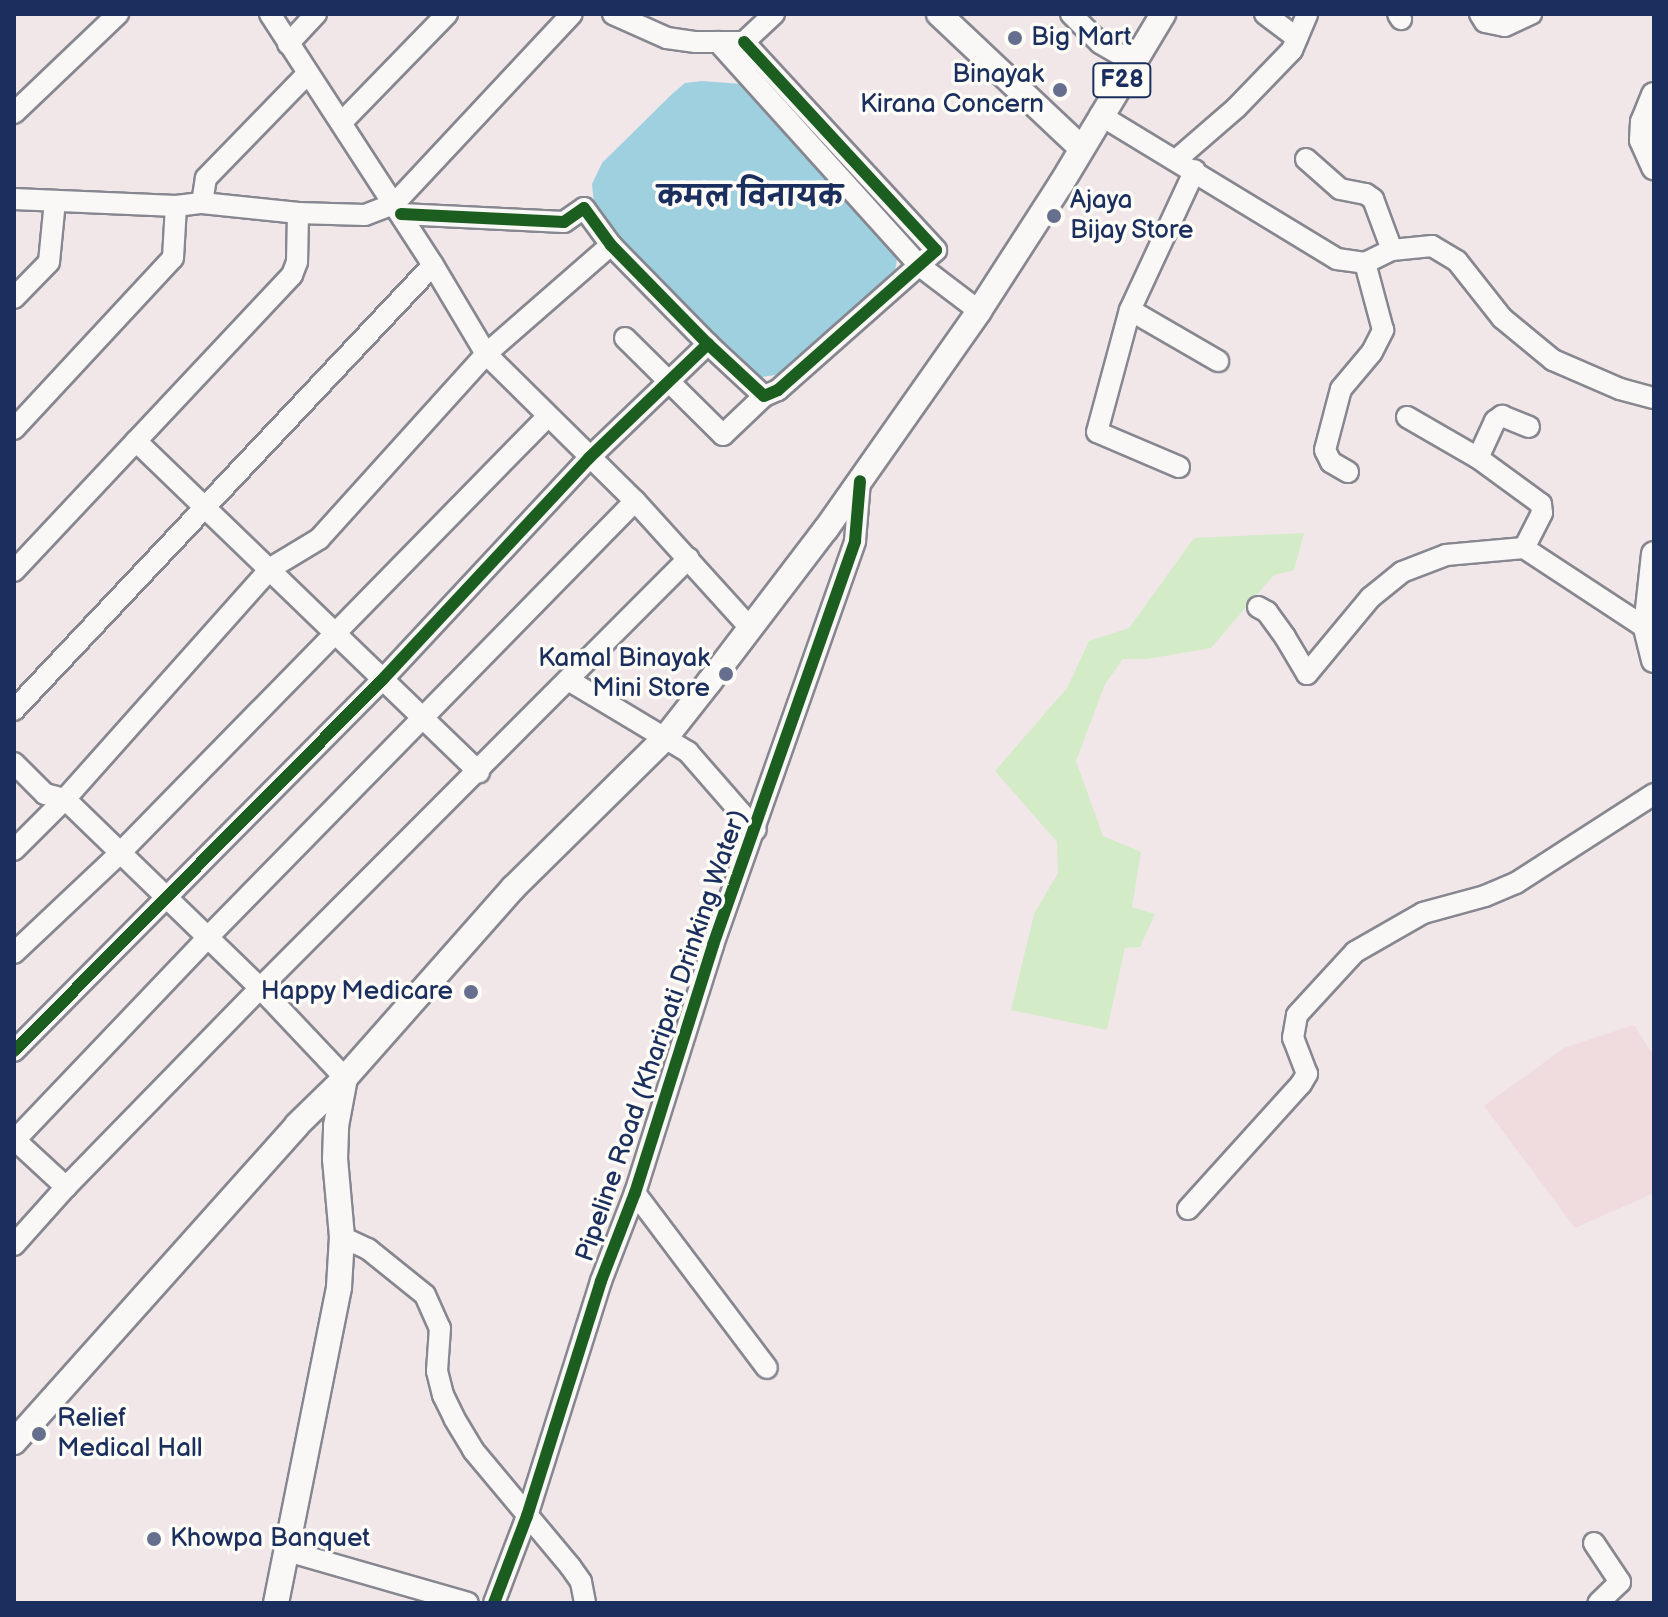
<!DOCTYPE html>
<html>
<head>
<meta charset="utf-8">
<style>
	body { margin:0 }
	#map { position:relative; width:1668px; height:1617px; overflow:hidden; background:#f1e7e8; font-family:"Balsamiq Sans","Playpen Sans Deva",sans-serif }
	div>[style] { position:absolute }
	.built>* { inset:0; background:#f0dbdf }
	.green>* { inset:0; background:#d4ebc8 }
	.water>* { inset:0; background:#9fd0e0 }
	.roads { filter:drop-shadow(2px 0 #878790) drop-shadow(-2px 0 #878790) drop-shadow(0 2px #878790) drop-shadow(0 -2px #878790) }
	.minor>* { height:20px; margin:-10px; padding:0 10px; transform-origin:10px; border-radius:10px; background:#faf8f6 }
	.major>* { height:24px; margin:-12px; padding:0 12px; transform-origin:12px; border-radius:12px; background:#faf8f6 }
	.cycleway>* { height:12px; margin:-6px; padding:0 6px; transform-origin:6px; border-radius:6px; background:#1b5e20 }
	.dots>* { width:22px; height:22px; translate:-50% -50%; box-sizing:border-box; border:4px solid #fdfcf7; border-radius:50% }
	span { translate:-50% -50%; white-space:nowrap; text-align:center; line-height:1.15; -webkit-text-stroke:7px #fdfcf7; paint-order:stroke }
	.shield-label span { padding:2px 6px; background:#fdfcf7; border:2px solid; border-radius:6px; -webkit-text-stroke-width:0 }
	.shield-label { font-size:24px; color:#1b2f5e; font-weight:700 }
	.poi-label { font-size:26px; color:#1b2f5e }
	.left { translate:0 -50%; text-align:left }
	.right { translate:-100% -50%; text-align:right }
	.street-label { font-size:26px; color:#1b2f5e }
	.neighbourhood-label { font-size:28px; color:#1b2f5e; font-weight:700 }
	.frame { position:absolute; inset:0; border:16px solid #1b2f5e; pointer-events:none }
</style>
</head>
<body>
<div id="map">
	<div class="built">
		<i style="clip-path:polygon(1634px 1025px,1654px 1056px,1654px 1193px,1575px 1228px,1484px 1106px,1564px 1048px)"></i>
	</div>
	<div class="green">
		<i style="clip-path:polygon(1304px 533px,1294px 570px,1274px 575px,1211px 648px,1147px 659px,1123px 659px,1105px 684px,1076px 761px,1103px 836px,1141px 852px,1132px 907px,1155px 914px,1140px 947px,1125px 948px,1107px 1030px,1011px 1010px,1034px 914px,1058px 873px,1057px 842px,995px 771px,1067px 688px,1089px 641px,1129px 628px,1194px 538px)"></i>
	</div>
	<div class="water">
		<i style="clip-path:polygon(702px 81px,741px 84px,893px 250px,897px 259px,894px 277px,781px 374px,762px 377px,743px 367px,616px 242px,594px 205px,592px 184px,602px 163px,672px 94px,685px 83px)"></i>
	</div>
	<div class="roads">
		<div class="minor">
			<i style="left:270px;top:14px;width:299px;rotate:57deg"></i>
			<i style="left:433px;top:265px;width:104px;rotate:59.2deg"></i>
			<i style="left:486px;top:354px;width:209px;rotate:44.6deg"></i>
			<i style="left:635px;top:501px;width:171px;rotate:47.8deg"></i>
			<i style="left:613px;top:14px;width:59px;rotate:24deg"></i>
			<i style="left:667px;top:38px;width:29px;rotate:8deg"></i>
			<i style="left:696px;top:42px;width:48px"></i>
			<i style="left:744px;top:42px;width:41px;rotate:-43deg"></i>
			<i style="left:1071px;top:14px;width:41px;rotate:45deg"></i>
			<i style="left:1100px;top:43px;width:38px;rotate:30deg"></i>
			<i style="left:1265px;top:14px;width:40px;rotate:37deg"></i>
			<i style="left:1398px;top:14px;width:6px;rotate:59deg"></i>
			<i style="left:1480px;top:14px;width:9px;rotate:58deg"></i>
			<i style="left:1485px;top:22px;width:20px;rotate:11deg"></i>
			<i style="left:1505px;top:26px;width:29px;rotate:-25deg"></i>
			<i style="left:718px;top:42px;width:302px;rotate:48deg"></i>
			<i style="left:920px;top:266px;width:74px;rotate:37.3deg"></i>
			<i style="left:288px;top:44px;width:41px;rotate:-47deg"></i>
			<i style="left:14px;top:113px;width:144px;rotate:-43.6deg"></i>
			<i style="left:1100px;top:115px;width:277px;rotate:31.3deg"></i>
			<i style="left:1337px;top:259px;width:28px;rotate:8deg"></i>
			<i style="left:1365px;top:263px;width:30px;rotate:-26deg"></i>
			<i style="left:1392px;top:250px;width:40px;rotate:-5.7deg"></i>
			<i style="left:1432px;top:246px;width:29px;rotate:31deg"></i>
			<i style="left:1457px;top:261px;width:73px;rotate:51.7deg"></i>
			<i style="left:1502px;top:318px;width:66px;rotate:39.5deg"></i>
			<i style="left:1553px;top:360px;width:73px;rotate:23.4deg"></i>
			<i style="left:1620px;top:389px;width:35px;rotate:15deg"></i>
			<i style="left:342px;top:122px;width:151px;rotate:-45.8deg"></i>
			<i style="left:1306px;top:159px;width:45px;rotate:41.4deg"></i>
			<i style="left:1340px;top:189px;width:26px;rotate:11deg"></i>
			<i style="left:1366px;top:194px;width:9px;rotate:36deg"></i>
			<i style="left:1373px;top:199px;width:54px;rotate:69.6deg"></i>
			<i style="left:1176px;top:160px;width:79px;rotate:-40.9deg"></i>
			<i style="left:1236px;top:108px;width:81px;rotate:-46deg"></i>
			<i style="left:1292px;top:50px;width:39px;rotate:-67deg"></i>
			<i style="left:14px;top:199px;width:162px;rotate:2.5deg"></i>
			<i style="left:176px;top:206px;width:26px;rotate:-7deg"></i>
			<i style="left:202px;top:203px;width:97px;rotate:5.9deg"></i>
			<i style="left:298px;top:213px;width:67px;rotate:1.7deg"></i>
			<i style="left:365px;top:215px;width:31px;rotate:-21deg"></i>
			<i style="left:394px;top:204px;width:260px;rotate:-46.9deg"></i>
			<i style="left:202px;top:203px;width:25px;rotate:-81deg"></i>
			<i style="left:206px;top:178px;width:146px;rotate:-45.8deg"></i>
			<i style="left:401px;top:214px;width:163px;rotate:2.8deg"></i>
			<i style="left:564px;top:222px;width:24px;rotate:-35deg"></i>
			<i style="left:584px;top:208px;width:46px;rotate:53.9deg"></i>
			<i style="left:611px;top:245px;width:139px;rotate:45.6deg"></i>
			<i style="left:708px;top:344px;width:76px;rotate:42.9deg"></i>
			<i style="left:764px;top:396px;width:15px;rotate:-23deg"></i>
			<i style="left:778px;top:390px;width:211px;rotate:-41.5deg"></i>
			<i style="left:936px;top:250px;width:283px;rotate:-132.7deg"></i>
			<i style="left:14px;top:298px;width:50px;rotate:-45.8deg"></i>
			<i style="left:49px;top:262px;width:61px;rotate:-84.4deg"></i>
			<i style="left:1130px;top:310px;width:102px;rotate:30.1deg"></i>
			<i style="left:625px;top:338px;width:138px;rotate:44.7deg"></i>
			<i style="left:723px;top:435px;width:57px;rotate:-43.6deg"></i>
			<i style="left:1407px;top:417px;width:82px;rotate:30deg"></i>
			<i style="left:1478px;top:458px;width:78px;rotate:36.1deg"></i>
			<i style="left:1541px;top:504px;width:9px;rotate:84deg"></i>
			<i style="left:1542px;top:513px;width:39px;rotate:117deg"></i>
			<i style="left:14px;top:429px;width:233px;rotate:-47.1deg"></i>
			<i style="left:173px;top:258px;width:52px;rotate:-86.7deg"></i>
			<i style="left:136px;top:441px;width:477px;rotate:44deg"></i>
			<i style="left:1478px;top:458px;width:41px;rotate:-65.3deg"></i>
			<i style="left:1495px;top:421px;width:9px;rotate:-36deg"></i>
			<i style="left:1502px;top:416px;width:29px;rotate:22deg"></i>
			<i style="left:1179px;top:467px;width:89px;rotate:-156.9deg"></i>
			<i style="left:1097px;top:432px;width:126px;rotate:-74.9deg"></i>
			<i style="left:1130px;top:310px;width:154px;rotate:-65.1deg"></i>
			<i style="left:1348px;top:472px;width:20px;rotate:-150deg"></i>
			<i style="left:1331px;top:462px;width:13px;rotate:-117deg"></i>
			<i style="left:1325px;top:450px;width:63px;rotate:-75.3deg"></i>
			<i style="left:1341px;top:389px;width:48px;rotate:-50deg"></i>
			<i style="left:1372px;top:352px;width:25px;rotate:-63deg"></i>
			<i style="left:1383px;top:330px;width:69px;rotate:-105deg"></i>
			<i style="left:14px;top:571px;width:406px;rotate:-46.8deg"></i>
			<i style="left:292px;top:275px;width:14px;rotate:-69deg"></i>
			<i style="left:297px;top:262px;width:49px;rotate:-88.8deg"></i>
			<i style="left:1258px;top:607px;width:10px;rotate:29deg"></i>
			<i style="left:1267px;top:612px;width:31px;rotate:54deg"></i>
			<i style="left:1285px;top:637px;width:43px;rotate:59.3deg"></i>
			<i style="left:1307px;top:674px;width:99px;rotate:-50.3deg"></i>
			<i style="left:1370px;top:598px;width:41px;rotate:-39.1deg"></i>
			<i style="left:1402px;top:572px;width:47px;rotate:-21.1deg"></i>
			<i style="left:1446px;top:555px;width:78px;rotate:-5.1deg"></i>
			<i style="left:1524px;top:548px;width:146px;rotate:33.3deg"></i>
			<i style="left:570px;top:681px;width:138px;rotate:31deg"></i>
			<i style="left:688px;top:752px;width:103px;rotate:48.9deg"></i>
			<i style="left:14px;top:710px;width:611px;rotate:-46.72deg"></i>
			<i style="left:14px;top:763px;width:44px;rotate:45deg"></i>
			<i style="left:45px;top:794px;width:21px;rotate:14deg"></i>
			<i style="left:65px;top:799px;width:272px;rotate:44.1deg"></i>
			<i style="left:260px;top:988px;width:124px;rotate:46.6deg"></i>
			<i style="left:14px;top:850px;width:72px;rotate:-45deg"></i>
			<i style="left:65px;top:799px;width:310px;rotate:-48.3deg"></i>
			<i style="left:271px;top:568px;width:56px;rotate:-31.1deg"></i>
			<i style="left:319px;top:539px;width:249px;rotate:-47.9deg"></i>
			<i style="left:486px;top:354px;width:166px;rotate:-41.1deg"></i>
			<i style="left:14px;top:953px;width:147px;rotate:-43.3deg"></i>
			<i style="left:121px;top:852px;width:609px;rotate:-45.6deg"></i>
			<i style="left:14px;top:1051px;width:524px;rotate:-45.23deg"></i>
			<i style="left:383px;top:679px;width:302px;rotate:-47deg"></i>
			<i style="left:589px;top:458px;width:165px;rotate:-43.8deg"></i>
			<i style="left:14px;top:1139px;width:71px;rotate:42.7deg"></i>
			<i style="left:14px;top:1141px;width:282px;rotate:-46.4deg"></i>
			<i style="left:208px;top:937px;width:610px;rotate:-45.6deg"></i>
			<i style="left:635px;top:1193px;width:219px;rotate:53deg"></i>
			<i style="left:1188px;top:1209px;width:169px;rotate:-47.9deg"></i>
			<i style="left:1301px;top:1084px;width:12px;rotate:-59deg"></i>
			<i style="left:1307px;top:1074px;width:39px;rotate:-111deg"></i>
			<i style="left:1293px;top:1038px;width:23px;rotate:-80deg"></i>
			<i style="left:1297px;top:1015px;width:86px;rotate:-47.4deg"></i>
			<i style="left:1355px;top:952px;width:78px;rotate:-29.8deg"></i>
			<i style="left:1423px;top:913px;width:64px;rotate:-15.3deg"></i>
			<i style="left:1485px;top:896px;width:34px;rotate:-23deg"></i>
			<i style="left:1516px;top:883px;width:164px;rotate:-32.8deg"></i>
			<i style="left:342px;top:1237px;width:29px;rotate:25deg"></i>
			<i style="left:368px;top:1249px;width:73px;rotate:38.9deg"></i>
			<i style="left:425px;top:1295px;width:36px;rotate:66deg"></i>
			<i style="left:440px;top:1328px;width:43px;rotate:94deg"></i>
			<i style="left:437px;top:1371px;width:25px;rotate:76deg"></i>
			<i style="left:443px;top:1395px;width:25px;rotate:64deg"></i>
			<i style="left:454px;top:1418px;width:37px;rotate:59deg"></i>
			<i style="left:473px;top:1450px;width:151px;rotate:50.1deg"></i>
			<i style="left:570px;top:1566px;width:19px;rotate:55deg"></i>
			<i style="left:581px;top:1582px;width:21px;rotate:79deg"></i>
			<i style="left:14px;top:1245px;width:78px;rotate:-48.1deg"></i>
			<i style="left:66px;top:1187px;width:278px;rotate:-45.7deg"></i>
			<i style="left:260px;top:988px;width:607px;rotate:-45.07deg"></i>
			<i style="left:1594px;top:1543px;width:47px;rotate:56.3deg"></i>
			<i style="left:1620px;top:1582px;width:30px;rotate:136deg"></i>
			<i style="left:287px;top:1551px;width:188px;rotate:16deg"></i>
			<i style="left:494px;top:1603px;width:93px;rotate:-69.2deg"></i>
			<i style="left:527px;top:1516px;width:246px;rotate:-72.5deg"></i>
			<i style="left:601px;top:1281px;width:94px;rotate:-68.9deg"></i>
			<i style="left:635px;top:1193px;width:260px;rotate:-72.5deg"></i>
			<i style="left:713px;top:945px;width:428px;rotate:-70.6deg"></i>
			<i style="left:855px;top:541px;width:60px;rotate:-85.2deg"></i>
		</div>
		<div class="major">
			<i style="left:939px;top:14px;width:194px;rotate:43.3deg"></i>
			<i style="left:1654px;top:95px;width:29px;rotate:112deg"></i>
			<i style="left:1643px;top:122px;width:18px;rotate:93deg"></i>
			<i style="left:1642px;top:140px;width:30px;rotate:66deg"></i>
			<i style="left:1654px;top:554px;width:74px;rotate:96.2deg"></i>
			<i style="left:1646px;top:628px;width:33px;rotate:76deg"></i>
			<i style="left:14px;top:1442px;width:425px;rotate:-48.2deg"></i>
			<i style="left:297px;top:1125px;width:67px;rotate:-44.4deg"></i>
			<i style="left:276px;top:1603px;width:322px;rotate:-78.7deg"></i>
			<i style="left:339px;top:1287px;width:50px;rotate:-86.6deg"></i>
			<i style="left:342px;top:1237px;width:78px;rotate:-95.1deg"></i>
			<i style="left:335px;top:1159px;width:33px;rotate:-88deg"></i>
			<i style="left:336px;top:1126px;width:49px;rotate:-79.4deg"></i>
			<i style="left:345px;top:1078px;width:254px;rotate:-48.5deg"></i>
			<i style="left:513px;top:888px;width:215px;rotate:-44.6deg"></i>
			<i style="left:666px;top:737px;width:71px;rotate:-51.8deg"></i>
			<i style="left:710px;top:681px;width:191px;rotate:-52.7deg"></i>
			<i style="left:826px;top:529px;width:266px;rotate:-54.9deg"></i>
			<i style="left:979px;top:311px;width:151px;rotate:-57.2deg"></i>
			<i style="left:1061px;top:184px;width:198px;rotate:-59deg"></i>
		</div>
	</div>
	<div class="cycleway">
		<i style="left:401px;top:214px;width:163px;rotate:2.8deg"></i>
		<i style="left:564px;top:222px;width:24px;rotate:-35deg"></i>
		<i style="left:584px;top:208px;width:46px;rotate:53.9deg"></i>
		<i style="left:611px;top:245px;width:139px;rotate:45.6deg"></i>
		<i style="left:708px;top:344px;width:76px;rotate:42.9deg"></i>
		<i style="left:764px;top:396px;width:15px;rotate:-23deg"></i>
		<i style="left:778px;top:390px;width:211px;rotate:-41.5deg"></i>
		<i style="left:936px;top:250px;width:283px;rotate:-132.7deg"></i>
		<i style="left:14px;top:1051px;width:524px;rotate:-45.23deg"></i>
		<i style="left:383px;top:679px;width:302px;rotate:-47deg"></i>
		<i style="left:589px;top:458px;width:165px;rotate:-43.8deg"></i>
		<i style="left:494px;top:1603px;width:93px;rotate:-69.2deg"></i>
		<i style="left:527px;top:1516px;width:246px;rotate:-72.5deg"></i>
		<i style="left:601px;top:1281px;width:94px;rotate:-68.9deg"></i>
		<i style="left:635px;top:1193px;width:260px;rotate:-72.5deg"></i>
		<i style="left:713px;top:945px;width:428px;rotate:-70.6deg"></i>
		<i style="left:855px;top:541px;width:60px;rotate:-85.2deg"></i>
	</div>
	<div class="dots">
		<i style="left:1015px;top:38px;background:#666f8e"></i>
		<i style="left:1060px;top:90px;background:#666f8e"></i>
		<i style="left:1054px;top:216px;background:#666f8e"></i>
		<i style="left:726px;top:674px;background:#666f8e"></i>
		<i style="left:471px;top:992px;background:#666f8e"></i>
		<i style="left:39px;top:1434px;background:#666f8e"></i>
		<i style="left:154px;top:1539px;background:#666f8e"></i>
	</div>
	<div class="shield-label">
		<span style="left:1122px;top:80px">F28</span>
	</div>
	<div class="poi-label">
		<span class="left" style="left:1031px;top:38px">Big Mart</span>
		<span class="right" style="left:1044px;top:90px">Binayak<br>Kirana Concern</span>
		<span class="left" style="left:1070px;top:216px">Ajaya<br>Bijay Store</span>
		<span class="right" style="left:710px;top:674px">Kamal Binayak<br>Mini Store</span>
		<span class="right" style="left:453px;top:992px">Happy Medicare</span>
		<span class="left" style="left:57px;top:1434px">Relief<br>Medical Hall</span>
		<span class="left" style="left:170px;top:1539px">Khowpa Banquet</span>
	</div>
	<div class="street-label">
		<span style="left:662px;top:1036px;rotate:-71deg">Pipeline Road (Kharipati Drinking Water)</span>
	</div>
	<div class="neighbourhood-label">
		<span style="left:750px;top:198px">कमल विनायक</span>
	</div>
	<div class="frame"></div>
</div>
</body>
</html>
